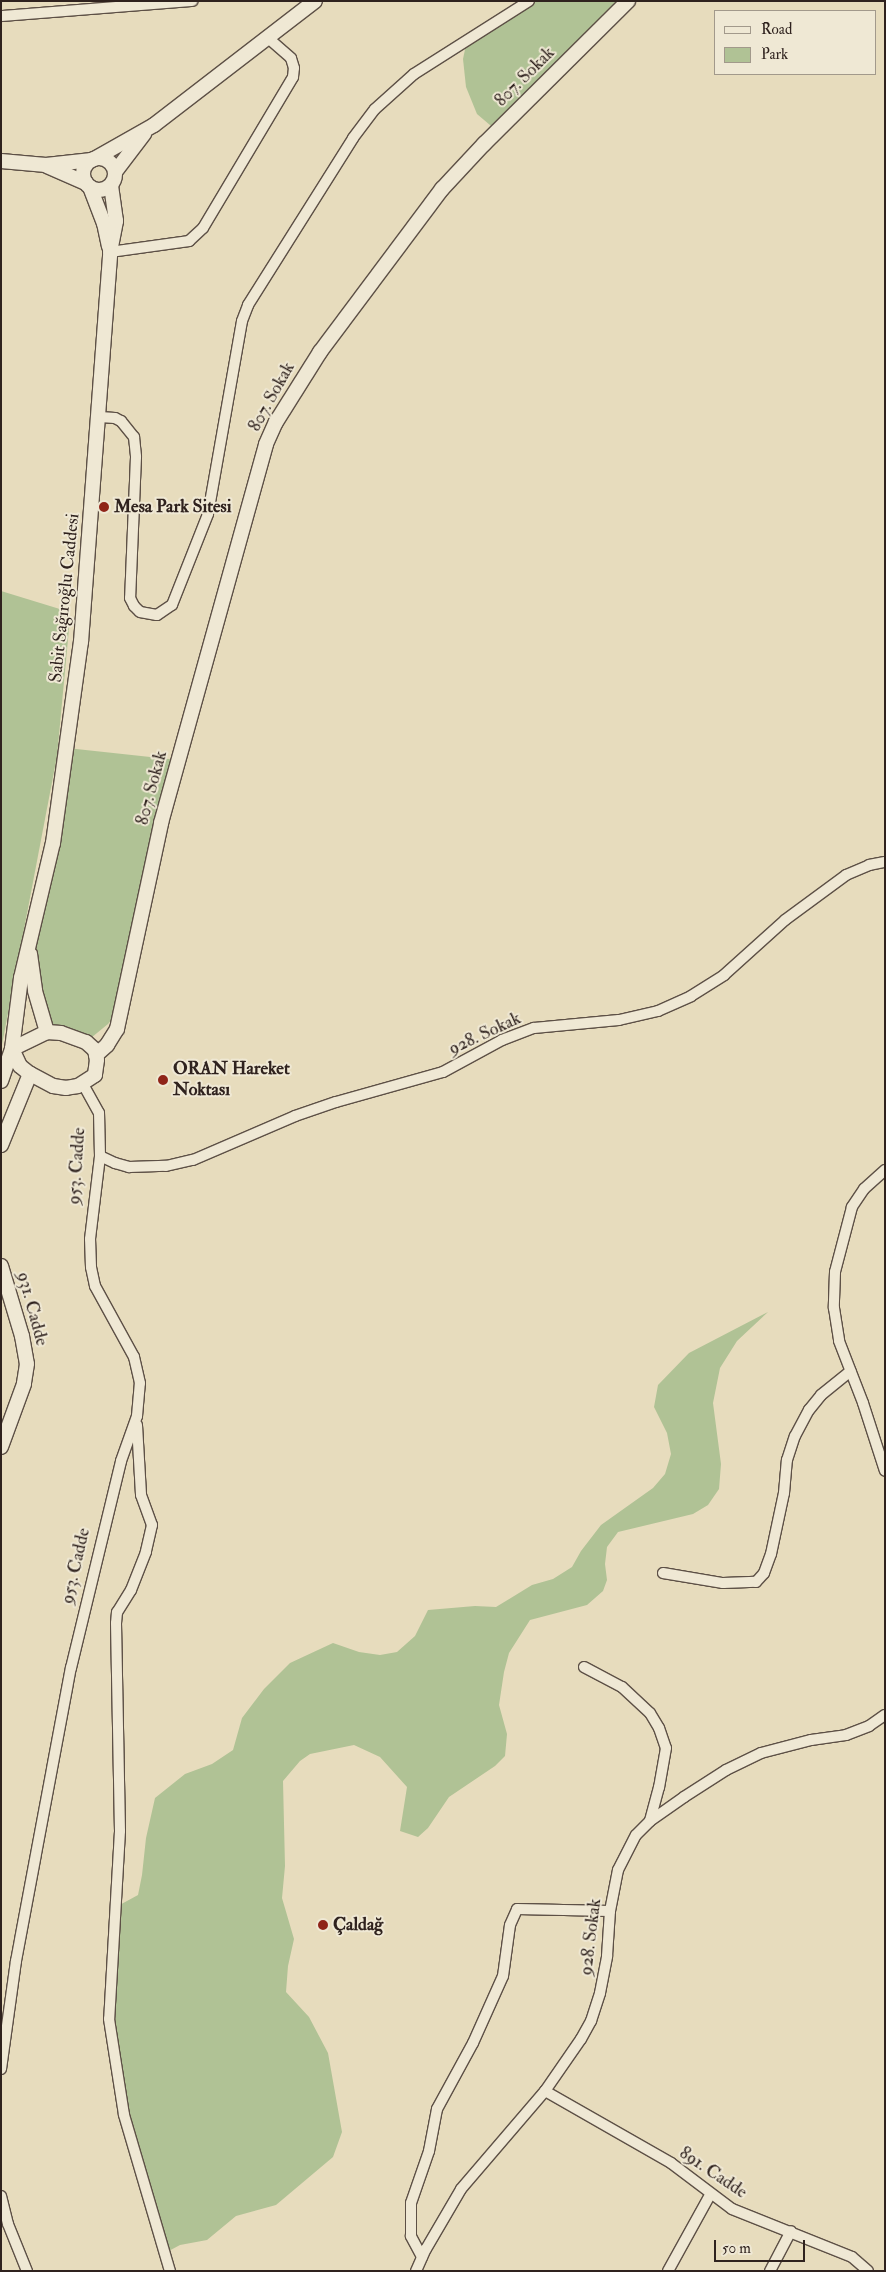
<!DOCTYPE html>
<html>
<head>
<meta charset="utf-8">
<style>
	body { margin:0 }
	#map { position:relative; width:886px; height:2272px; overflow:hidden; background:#e7dcbd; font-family:"IM FELL Double Pica",serif }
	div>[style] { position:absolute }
	.green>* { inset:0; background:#b0c295 }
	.roads { filter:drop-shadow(1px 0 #5d5046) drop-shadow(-1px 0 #5d5046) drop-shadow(0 1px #5d5046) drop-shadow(0 -1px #5d5046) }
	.street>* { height:10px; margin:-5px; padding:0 5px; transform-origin:5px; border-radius:5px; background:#efe8d4 }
	.secondary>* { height:14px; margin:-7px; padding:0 7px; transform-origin:7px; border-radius:7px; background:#efe8d4 }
	.secondary>.ring { margin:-7px; padding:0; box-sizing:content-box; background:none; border:14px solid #efe8d4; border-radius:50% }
	.dots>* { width:14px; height:14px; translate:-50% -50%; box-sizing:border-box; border:2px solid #efe8d4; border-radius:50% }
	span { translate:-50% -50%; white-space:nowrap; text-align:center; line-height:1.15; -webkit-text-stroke:4px #efe8d4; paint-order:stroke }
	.street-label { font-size:18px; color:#2f221e }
	.poi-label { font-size:18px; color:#2f221e; font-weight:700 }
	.left { translate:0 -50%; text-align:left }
	.frame { position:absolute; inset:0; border:2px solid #2f221e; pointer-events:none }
	.legend { position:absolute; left:714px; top:10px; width:162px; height:65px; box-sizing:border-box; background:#efe8d4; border:1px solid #a2998b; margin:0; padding:6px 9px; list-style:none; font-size:15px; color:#2f221e }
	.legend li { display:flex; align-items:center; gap:10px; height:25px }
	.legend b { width:25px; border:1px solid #a2998b }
	.scale { position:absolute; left:714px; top:2240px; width:91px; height:22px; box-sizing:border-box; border:2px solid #2f221e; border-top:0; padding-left:6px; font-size:15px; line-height:18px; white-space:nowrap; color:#2f221e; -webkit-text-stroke:4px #efe8d4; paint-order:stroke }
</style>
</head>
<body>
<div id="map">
	<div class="green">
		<i style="clip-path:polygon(529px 1px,628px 1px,497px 131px,477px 114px,466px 87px,463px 59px,467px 40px)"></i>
		<i style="clip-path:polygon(1px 591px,63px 610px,70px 618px,57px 756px,1px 1050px)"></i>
		<i style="clip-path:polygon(67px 748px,178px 760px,114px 1017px,108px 1024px,86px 1042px,47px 1032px,29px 943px)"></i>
		<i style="clip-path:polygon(768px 1312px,737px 1341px,720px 1368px,713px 1403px,721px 1464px,719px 1489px,708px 1505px,693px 1514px,618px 1532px,607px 1547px,605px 1564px,607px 1580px,603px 1591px,587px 1605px,530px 1620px,509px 1653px,504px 1672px,499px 1705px,507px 1734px,505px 1756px,495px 1766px,449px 1797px,428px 1828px,418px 1837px,400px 1831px,407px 1787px,380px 1757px,354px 1745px,310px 1754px,300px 1761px,283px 1781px,285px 1866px,282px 1898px,294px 1939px,288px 1966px,286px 1992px,309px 2017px,328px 2053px,342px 2132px,333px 2157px,276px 2205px,236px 2216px,207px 2240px,180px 2245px,165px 2253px,124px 2115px,109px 2019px,116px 1907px,138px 1895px,142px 1875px,146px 1838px,155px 1798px,185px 1774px,212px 1764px,233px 1750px,242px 1718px,264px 1689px,290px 1663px,333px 1643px,359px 1652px,380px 1655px,397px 1652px,415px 1636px,428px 1610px,475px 1606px,496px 1607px,532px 1585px,553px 1579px,572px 1567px,581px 1551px,601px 1525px,653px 1488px,665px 1474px,671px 1454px,667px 1433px,654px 1407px,658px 1385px,689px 1353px)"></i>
	</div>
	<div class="roads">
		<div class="street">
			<i style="left:1px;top:16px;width:192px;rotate:-4.5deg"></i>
			<i style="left:110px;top:252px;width:80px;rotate:-7.9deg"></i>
			<i style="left:189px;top:241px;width:19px;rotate:-43deg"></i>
			<i style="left:203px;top:228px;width:176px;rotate:-59.2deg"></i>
			<i style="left:293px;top:77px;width:9px;rotate:-84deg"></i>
			<i style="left:294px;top:68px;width:10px;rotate:-107deg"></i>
			<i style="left:291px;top:58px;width:30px;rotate:-139deg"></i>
			<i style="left:100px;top:417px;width:15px;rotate:4deg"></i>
			<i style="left:115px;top:418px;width:7px;rotate:27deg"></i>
			<i style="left:121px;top:421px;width:21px;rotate:51deg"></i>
			<i style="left:134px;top:437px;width:20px;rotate:84deg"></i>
			<i style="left:136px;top:457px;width:141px;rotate:92.4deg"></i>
			<i style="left:130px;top:598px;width:9px;rotate:63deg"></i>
			<i style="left:134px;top:606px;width:8px;rotate:45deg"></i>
			<i style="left:140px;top:612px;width:17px;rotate:10deg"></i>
			<i style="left:157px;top:615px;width:18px;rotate:-34deg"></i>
			<i style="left:172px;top:605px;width:98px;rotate:-68.4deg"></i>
			<i style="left:208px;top:514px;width:196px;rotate:-80deg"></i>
			<i style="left:242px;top:321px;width:17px;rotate:-69deg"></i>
			<i style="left:248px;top:305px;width:197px;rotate:-57.8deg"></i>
			<i style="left:353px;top:138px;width:36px;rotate:-53deg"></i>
			<i style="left:375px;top:109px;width:52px;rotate:-41.9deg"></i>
			<i style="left:414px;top:74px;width:136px;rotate:-32.4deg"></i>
			<i style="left:100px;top:1156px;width:17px;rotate:25deg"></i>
			<i style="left:115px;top:1163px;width:15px;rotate:16deg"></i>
			<i style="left:129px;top:1167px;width:37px;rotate:-2deg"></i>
			<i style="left:166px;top:1166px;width:28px;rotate:-13deg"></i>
			<i style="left:193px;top:1160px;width:111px;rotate:-23.3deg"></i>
			<i style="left:295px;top:1116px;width:43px;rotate:-18.9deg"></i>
			<i style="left:336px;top:1102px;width:111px;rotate:-15.7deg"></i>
			<i style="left:443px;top:1072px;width:67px;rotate:-28.5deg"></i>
			<i style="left:502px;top:1040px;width:34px;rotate:-21deg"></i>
			<i style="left:534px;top:1028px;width:85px;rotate:-5.4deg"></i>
			<i style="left:619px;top:1020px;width:40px;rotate:-13deg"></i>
			<i style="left:658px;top:1011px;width:36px;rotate:-24deg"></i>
			<i style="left:691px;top:996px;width:39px;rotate:-32deg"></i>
			<i style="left:724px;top:975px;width:82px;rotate:-42deg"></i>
			<i style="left:785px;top:920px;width:76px;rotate:-36.4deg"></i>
			<i style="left:846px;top:875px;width:25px;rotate:-23deg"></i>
			<i style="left:869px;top:865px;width:16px;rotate:-11deg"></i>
			<i style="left:885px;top:1170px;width:28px;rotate:138deg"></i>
			<i style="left:864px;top:1189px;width:22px;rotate:124deg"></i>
			<i style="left:852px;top:1207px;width:67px;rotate:104.7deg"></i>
			<i style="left:835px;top:1272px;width:36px;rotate:92deg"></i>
			<i style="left:834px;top:1308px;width:33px;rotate:81deg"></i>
			<i style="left:839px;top:1341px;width:66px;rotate:68.8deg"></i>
			<i style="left:863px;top:1403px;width:71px;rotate:72.1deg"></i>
			<i style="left:137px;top:1425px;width:70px;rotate:86.7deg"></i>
			<i style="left:141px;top:1495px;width:32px;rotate:70deg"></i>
			<i style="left:152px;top:1525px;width:28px;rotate:103deg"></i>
			<i style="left:146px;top:1552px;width:41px;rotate:111.5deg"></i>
			<i style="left:131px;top:1590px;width:26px;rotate:122deg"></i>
			<i style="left:117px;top:1612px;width:11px;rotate:95deg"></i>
			<i style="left:116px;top:1623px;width:208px;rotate:88.9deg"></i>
			<i style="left:120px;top:1831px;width:188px;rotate:93.3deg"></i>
			<i style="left:109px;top:2019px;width:97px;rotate:81.1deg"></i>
			<i style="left:124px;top:2115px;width:163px;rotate:73.6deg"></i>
			<i style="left:663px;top:1573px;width:61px;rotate:9.5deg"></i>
			<i style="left:723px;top:1583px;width:33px;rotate:-2deg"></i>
			<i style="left:756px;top:1582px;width:12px;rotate:-48deg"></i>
			<i style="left:764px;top:1573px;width:20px;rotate:-70deg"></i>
			<i style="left:771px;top:1554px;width:62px;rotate:-78deg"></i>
			<i style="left:784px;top:1493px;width:33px;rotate:-85deg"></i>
			<i style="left:787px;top:1460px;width:25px;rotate:-72deg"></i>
			<i style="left:795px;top:1436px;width:30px;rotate:-62deg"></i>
			<i style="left:809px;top:1410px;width:19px;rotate:-51deg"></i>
			<i style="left:821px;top:1395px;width:38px;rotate:-39deg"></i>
			<i style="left:584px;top:1667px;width:43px;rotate:27.8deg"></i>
			<i style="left:622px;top:1687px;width:38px;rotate:43deg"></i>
			<i style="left:650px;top:1713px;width:17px;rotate:59deg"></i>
			<i style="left:659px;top:1728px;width:21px;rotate:71deg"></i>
			<i style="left:666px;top:1748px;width:40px;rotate:100deg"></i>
			<i style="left:659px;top:1787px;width:35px;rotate:105deg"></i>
			<i style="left:1px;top:2069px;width:109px;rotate:-82.1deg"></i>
			<i style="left:16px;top:1961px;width:298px;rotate:-79.4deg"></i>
			<i style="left:71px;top:1668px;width:213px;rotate:-76.4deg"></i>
			<i style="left:121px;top:1461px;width:48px;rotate:-70.4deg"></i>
			<i style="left:137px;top:1416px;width:33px;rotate:-85deg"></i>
			<i style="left:140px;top:1383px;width:27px;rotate:-103deg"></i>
			<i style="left:134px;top:1357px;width:81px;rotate:-118.8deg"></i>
			<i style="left:95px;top:1286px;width:19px;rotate:-102deg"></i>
			<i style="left:91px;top:1267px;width:28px;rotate:-92deg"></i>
			<i style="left:90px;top:1239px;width:84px;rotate:-83.1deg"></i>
			<i style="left:100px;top:1156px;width:43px;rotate:-91.3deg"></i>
			<i style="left:99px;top:1113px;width:33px;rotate:-119deg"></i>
			<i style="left:545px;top:2091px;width:145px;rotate:29.7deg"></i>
			<i style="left:671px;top:2163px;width:76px;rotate:37deg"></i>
			<i style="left:732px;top:2209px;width:129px;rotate:21.8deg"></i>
			<i style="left:852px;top:2257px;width:21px;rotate:41deg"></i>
			<i style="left:1px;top:2196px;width:29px;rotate:76deg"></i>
			<i style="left:8px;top:2224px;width:51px;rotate:68deg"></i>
			<i style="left:422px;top:2257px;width:24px;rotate:-118deg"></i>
			<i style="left:411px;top:2236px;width:33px;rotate:-90deg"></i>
			<i style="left:411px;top:2203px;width:55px;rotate:-70.9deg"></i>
			<i style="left:429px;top:2151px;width:43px;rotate:-79.2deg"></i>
			<i style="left:437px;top:2109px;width:75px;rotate:-61.4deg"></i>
			<i style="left:473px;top:2043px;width:73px;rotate:-65.9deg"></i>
			<i style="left:503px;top:1976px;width:51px;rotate:-82.2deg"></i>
			<i style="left:510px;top:1925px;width:17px;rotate:-66deg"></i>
			<i style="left:517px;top:1909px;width:93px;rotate:1.2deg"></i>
			<i style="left:416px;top:2271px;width:24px;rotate:-66deg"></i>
			<i style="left:426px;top:2249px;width:69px;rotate:-59.7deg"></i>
			<i style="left:461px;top:2189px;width:129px;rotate:-49.4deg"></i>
			<i style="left:545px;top:2091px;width:63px;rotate:-55.3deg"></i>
			<i style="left:581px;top:2039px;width:21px;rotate:-61deg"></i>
			<i style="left:591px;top:2021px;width:29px;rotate:-72deg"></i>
			<i style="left:600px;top:1993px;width:38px;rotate:-79deg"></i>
			<i style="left:607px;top:1956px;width:45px;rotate:-86.2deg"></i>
			<i style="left:610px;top:1911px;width:42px;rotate:-79deg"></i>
			<i style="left:618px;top:1870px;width:39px;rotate:-63deg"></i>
			<i style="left:636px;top:1835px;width:20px;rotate:-45deg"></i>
			<i style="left:650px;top:1821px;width:42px;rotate:-35.2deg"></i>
			<i style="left:684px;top:1797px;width:50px;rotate:-32.7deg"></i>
			<i style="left:726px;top:1770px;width:39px;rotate:-26deg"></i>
			<i style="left:761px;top:1753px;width:52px;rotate:-14.6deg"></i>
			<i style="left:811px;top:1740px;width:35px;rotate:-8deg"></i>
			<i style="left:846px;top:1735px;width:25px;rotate:-21deg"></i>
			<i style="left:869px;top:1726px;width:19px;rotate:-35deg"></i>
			<i style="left:668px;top:2271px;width:87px;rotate:-61.1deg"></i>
			<i style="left:770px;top:2271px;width:45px;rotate:-62.3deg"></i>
		</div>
		<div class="secondary">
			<i class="ring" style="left:83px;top:158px;width:18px;height:18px"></i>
			<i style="left:94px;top:159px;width:69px;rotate:-29.5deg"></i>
			<i style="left:154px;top:125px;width:203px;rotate:-37.6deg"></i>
			<i style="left:1px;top:161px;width:45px;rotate:5.1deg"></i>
			<i style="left:46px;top:165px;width:46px;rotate:-6.2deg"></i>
			<i style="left:47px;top:166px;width:43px;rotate:23.6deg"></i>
			<i style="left:115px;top:172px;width:48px;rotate:-52.7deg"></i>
			<i style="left:90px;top:187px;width:39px;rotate:69deg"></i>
			<i style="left:104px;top:223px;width:24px;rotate:78deg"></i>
			<i style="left:30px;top:954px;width:37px;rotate:82deg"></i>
			<i style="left:35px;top:991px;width:43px;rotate:73.7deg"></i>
			<i style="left:47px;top:1032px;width:14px;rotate:4deg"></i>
			<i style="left:61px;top:1033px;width:27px;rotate:20deg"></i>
			<i style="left:86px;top:1042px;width:12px;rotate:42deg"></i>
			<i style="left:95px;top:1050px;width:10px;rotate:79deg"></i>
			<i style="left:97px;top:1060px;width:15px;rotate:98deg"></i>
			<i style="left:95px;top:1075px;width:20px;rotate:147deg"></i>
			<i style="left:78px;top:1086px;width:12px;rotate:171deg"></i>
			<i style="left:66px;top:1088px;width:13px;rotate:-171deg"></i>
			<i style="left:53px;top:1086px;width:26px;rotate:-152deg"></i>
			<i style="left:30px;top:1074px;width:13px;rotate:-141deg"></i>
			<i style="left:20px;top:1066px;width:19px;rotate:-115deg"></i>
			<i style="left:12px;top:1049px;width:39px;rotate:-26deg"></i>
			<i style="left:96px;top:1055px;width:15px;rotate:-42deg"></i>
			<i style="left:107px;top:1045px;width:19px;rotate:-58deg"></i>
			<i style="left:117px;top:1029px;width:211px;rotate:-77.9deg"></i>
			<i style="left:161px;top:823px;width:393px;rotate:-74.5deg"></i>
			<i style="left:266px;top:444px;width:24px;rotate:-66deg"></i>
			<i style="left:276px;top:422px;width:83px;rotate:-57.8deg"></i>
			<i style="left:320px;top:352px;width:204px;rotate:-53.2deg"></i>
			<i style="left:442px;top:189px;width:62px;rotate:-47deg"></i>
			<i style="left:484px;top:144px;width:203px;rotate:-44.8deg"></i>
			<i style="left:1px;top:1081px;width:34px;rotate:-71deg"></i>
			<i style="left:12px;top:1049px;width:72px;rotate:-82.8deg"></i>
			<i style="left:21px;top:978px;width:139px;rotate:-76.7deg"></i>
			<i style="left:53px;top:843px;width:203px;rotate:-82.1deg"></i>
			<i style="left:81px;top:642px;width:391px;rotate:-85.7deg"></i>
			<i style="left:110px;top:252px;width:32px;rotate:-79deg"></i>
			<i style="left:116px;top:221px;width:36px;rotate:-98deg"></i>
			<i style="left:1px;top:1145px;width:77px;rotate:-67.8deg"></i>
			<i style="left:1px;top:1266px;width:73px;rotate:73.3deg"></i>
			<i style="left:22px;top:1336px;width:28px;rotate:80deg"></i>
			<i style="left:27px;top:1364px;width:20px;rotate:99deg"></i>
			<i style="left:24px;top:1384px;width:67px;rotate:110.1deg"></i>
		</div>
	</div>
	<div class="dots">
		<i style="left:104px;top:507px;background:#8f2418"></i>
		<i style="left:163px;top:1080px;background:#8f2418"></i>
		<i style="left:323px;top:1925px;background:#8f2418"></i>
	</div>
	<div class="street-label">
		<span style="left:525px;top:77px;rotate:-45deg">807. Sokak</span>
		<span style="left:272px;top:397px;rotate:-61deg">807. Sokak</span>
		<span style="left:65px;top:598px;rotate:-84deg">Sabit Sağıroğlu Caddesi</span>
		<span style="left:152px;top:788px;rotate:-75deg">807. Sokak</span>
		<span style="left:485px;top:1034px;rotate:-25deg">928. Sokak</span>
		<span style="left:77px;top:1166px;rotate:-86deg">953. Cadde</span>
		<span style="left:32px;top:1309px;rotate:75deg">931. Cadde</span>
		<span style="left:76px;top:1566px;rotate:-77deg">953. Cadde</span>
		<span style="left:591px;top:1937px;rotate:-83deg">928. Sokak</span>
		<span style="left:713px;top:2173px;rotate:34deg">891. Cadde</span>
	</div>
	<div class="poi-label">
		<span class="left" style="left:114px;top:507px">Mesa Park Sitesi</span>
		<span class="left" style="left:173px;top:1080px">ORAN Hareket<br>Noktası</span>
		<span class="left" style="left:333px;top:1925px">Çaldağ</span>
	</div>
	<div class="frame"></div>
	<ul class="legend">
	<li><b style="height:6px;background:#efe8d4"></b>Road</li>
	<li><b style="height:14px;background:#b0c295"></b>Park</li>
	</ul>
	<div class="scale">50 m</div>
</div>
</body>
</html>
